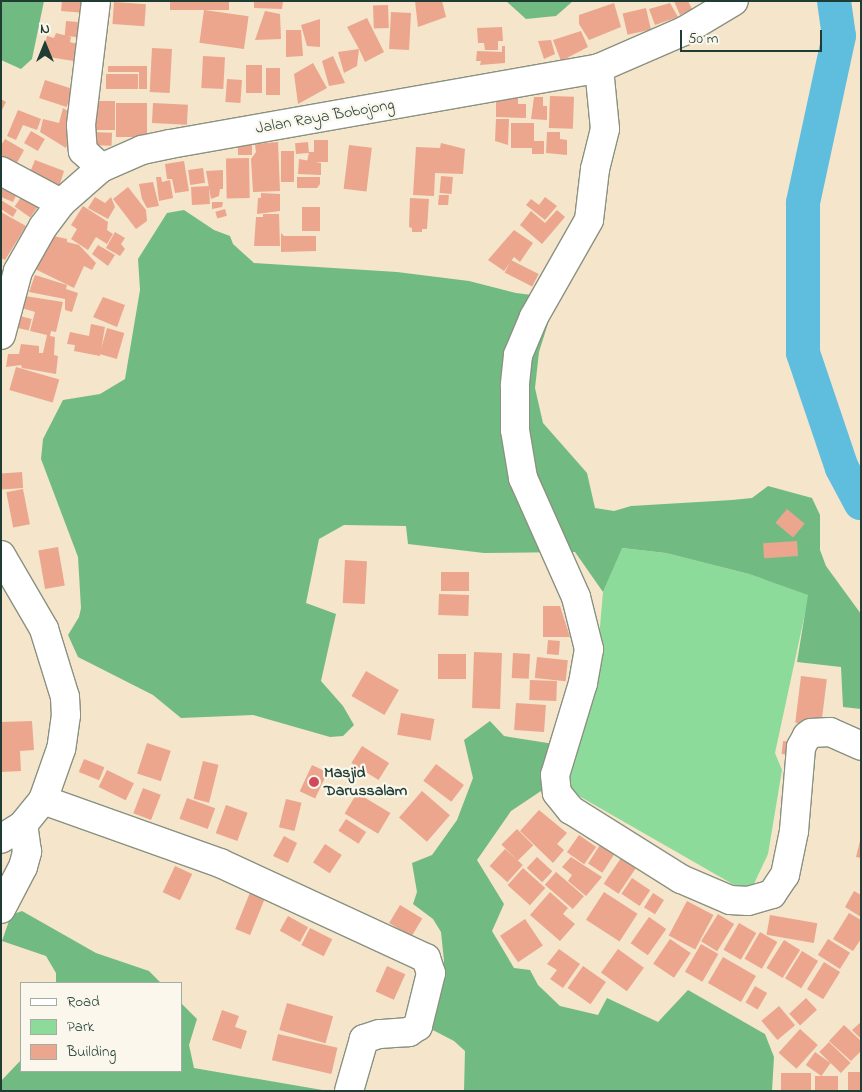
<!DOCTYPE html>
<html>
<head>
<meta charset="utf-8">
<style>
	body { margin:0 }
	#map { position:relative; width:862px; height:1092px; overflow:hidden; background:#f4e5cb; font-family:"Indie Flower",sans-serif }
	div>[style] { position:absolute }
	.green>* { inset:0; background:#8cdb9a }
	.forest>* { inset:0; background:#71bb82 }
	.river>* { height:34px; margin:-17px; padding:0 17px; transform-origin:17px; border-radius:17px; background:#5fbddd }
	.building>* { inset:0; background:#eca68e; transform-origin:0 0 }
	.roads { filter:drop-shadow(1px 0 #8a9180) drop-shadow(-1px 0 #8a9180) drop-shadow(0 1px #8a9180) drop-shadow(0 -1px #8a9180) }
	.minor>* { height:28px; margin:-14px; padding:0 14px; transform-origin:14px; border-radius:14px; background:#fff }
	.major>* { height:28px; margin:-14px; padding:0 14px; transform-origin:14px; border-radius:14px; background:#fff }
	.dots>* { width:14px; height:14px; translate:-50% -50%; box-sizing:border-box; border:2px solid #fbf7ec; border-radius:50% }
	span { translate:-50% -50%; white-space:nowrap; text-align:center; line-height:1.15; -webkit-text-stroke:4.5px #fbf7ec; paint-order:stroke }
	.street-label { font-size:16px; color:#1f3d34 }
	.poi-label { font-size:16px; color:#1f3d34; font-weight:700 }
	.left { translate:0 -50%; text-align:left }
	.frame { position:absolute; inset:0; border:2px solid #1f3d34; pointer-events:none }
	.legend { position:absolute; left:20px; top:982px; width:162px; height:90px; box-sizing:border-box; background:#fbf7ec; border:1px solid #a3ada2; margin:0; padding:6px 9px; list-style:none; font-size:15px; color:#1f3d34 }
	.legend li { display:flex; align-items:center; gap:10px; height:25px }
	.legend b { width:25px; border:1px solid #a3ada2 }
	.north { position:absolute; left:20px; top:20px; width:50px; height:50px; -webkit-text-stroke:4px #fbf7ec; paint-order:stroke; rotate:0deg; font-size:14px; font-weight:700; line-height:20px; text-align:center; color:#1f3d34 }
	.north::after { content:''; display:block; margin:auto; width:18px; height:22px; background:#1f3d34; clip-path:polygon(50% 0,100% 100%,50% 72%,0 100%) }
	.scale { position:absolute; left:680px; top:30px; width:142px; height:22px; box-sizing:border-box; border:2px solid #1f3d34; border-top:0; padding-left:6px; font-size:15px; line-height:18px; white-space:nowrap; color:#1f3d34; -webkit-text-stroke:4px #fbf7ec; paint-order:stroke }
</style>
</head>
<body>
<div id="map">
	<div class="green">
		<i style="clip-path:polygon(621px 548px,666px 553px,749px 574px,809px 595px,775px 753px,782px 770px,768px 854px,753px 886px,736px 886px,565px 788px,598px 649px,603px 592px)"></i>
	</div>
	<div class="forest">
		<i style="clip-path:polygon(1px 1px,44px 1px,32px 59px,21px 69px,1px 60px)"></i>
		<i style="clip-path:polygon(506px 1px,573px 1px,556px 16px,526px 19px)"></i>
		<i style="clip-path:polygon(184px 210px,214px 230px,230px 236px,233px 244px,254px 263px,397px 272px,469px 281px,516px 293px,556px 298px,539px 352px,535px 388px,543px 423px,587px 473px,595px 508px,614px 511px,631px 506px,732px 500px,752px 498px,768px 486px,812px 498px,820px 515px,820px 550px,826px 566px,861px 614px,861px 709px,843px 707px,841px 667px,797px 662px,808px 595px,749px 574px,666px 553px,622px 548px,603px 592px,575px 552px,484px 553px,408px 544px,406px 526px,344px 525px,319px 539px,306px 603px,336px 614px,321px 681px,343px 706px,354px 725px,343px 736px,330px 737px,253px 715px,181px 718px,153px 695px,78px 657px,68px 635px,79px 617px,81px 608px,78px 557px,41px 459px,43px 439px,63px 400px,100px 394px,125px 379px,140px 290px,138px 259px,167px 213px)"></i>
		<i style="clip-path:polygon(490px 721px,504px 736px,573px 747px,544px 789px,511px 811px,477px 860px,504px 904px,492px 931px,514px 968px,530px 970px,538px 985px,560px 1006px,598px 1015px,607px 998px,658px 1022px,688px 990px,765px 1034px,774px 1057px,772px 1091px,464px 1091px,465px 1051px,454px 1041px,429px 1028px,444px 961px,441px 932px,433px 919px,413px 904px,417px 892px,412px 863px,432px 855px,457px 820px,473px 778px,464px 740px)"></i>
		<i style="clip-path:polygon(22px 911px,96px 953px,149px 971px,161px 983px,56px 983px,56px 973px,46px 956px,2px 941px,11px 915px)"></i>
		<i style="clip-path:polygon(181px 1003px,197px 1019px,189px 1045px,194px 1068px,328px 1091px,1px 1091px,1px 1081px,21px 1060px,21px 1071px,181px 1071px)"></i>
	</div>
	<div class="river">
		<i style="left:834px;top:1px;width:35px;rotate:82deg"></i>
		<i style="left:839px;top:36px;width:171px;rotate:102.2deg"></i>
		<i style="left:803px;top:203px;width:150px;rotate:90deg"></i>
		<i style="left:803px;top:353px;width:121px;rotate:71.3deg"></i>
		<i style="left:842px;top:468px;width:40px;rotate:62deg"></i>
	</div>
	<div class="building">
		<i style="clip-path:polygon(62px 1px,87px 1px,86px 13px,61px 11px)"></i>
		<i style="left:170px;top:1px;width:59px;height:9px"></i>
		<i style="clip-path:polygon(254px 1px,283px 1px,282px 9px,254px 8px)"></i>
		<i style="clip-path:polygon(415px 1px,442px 1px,446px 17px,418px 27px)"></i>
		<i style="clip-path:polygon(674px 1px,688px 1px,692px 9px,680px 15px)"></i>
		<i style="left:114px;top:2px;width:32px;height:22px;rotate:4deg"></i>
		<i style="clip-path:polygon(614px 3px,621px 27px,589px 40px,579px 24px,579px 15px)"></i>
		<i style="clip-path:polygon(670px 3px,678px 17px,655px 25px,649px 9px)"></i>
		<i style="left:388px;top:5px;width:23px;height:15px;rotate:88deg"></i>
		<i style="left:646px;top:8px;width:22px;height:24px;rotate:77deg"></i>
		<i style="left:204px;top:10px;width:45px;height:33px;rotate:8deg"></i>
		<i style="clip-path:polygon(265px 11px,280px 14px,281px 39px,255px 40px)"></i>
		<i style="left:391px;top:12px;width:20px;height:37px;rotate:3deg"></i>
		<i style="clip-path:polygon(367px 18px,384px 52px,365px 62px,359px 49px,357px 66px,344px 73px,338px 52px,359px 49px,347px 27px)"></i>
		<i style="clip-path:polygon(320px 19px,320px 47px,307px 46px,301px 25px)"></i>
		<i style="left:66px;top:21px;width:23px;height:15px;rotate:5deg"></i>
		<i style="clip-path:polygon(502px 27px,503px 41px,498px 41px,498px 50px,485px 50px,484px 43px,478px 43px,477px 28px)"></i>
		<i style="clip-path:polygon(286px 30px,301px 30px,303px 56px,286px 57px)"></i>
		<i style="clip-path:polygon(581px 31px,588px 47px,561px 61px,553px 40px)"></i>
		<i style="clip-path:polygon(56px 33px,71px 37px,70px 42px,84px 46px,80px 62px,42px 56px,47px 36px,54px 38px)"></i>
		<i style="clip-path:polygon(551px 40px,555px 54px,544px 59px,538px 41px)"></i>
		<i style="clip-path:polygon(502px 46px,505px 46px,505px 63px,480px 65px,481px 61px,476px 61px,477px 51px,502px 52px)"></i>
		<i style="left:152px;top:48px;width:20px;height:44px;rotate:3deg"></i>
		<i style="left:203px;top:56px;width:22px;height:32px;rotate:3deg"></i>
		<i style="clip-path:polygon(333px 56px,345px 83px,329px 86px,322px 61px)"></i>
		<i style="clip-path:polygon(313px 63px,327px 88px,298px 104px,294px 74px)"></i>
		<i style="left:246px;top:65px;width:16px;height:28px"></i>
		<i style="clip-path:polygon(108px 66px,147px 66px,147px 89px,139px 89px,139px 72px,108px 72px)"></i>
		<i style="left:266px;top:68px;width:14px;height:27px"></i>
		<i style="left:106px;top:74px;width:32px;height:15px"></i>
		<i style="left:227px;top:79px;width:15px;height:23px;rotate:4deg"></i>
		<i style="left:45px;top:80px;width:29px;height:19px;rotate:18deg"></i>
		<i style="clip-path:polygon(496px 96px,518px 96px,518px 104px,526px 104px,526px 118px,496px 117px)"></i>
		<i style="left:550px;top:96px;width:24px;height:32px;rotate:2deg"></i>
		<i style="clip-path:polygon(534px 97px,543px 97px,543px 106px,547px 106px,547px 120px,531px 119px)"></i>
		<i style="clip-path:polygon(1px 99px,6px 102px,1px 112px)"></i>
		<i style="clip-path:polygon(91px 101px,115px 101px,115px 130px,87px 130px)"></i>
		<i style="left:116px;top:103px;width:31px;height:34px"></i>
		<i style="left:153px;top:103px;width:35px;height:20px;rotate:3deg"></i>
		<i style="clip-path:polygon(63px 108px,77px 117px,66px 148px,40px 132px,43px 119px,59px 123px)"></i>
		<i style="clip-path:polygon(18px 110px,41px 119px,37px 130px,23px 125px,16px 140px,7px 136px)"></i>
		<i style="clip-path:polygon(496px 119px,509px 119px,508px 145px,495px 141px)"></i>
		<i style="clip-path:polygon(511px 123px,534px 123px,534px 141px,544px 141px,544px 154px,532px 154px,532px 148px,511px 148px)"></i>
		<i style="left:31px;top:131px;width:16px;height:14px;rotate:30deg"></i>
		<i style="left:89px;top:132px;width:23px;height:13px;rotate:2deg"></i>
		<i style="clip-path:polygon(547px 132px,560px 132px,560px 139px,567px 140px,567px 155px,546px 153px)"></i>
		<i style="clip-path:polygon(5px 139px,24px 150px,12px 172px,1px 166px,1px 145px)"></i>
		<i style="left:238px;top:139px;width:14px;height:16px"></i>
		<i style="clip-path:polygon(314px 140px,328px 140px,328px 162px,307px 162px,309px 152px,314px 152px)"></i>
		<i style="clip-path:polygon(278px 142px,280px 191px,253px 192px,251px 159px,256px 152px,255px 144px)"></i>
		<i style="left:308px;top:142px;width:11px;height:13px;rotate:85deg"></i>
		<i style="clip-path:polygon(441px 143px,465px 149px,463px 174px,435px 173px,434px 196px,413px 195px,416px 147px,440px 148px)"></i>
		<i style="left:349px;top:145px;width:23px;height:44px;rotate:7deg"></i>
		<i style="left:281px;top:151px;width:13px;height:31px"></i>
		<i style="left:249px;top:158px;width:40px;height:23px;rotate:89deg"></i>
		<i style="clip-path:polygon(299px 159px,321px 163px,321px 175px,298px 174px)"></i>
		<i style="clip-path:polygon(35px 160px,64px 171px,59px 187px,26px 182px)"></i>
		<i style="clip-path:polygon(184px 161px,189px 191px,175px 193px,172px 179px,167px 179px,165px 164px)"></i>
		<i style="left:203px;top:168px;width:15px;height:15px;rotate:82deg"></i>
		<i style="clip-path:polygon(223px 170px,223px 189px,220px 189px,219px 196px,211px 199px,206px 171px)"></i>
		<i style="clip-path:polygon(1px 176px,21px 185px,13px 202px,1px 197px)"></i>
		<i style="left:441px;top:176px;width:12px;height:17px;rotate:5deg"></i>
		<i style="clip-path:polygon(156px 177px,161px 177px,162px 182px,170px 180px,173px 198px,159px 201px)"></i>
		<i style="clip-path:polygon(297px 177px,320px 177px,320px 184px,317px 188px,297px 188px)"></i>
		<i style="clip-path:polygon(153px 182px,159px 206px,147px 208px,142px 199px,139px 184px)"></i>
		<i style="left:29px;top:186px;width:19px;height:25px;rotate:35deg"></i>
		<i style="left:209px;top:186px;width:18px;height:18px;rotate:87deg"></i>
		<i style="clip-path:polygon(128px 187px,146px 210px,147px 221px,136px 229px,113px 199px)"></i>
		<i style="clip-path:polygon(261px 193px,280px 194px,280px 211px,257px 214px,258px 198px,261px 198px)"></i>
		<i style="clip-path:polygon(439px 195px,449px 195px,448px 205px,438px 205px)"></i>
		<i style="clip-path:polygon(95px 197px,105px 203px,111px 197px,115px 207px,108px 219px,88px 208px)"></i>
		<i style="clip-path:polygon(545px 197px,557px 206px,545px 220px,526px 205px,531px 199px,539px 205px)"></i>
		<i style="clip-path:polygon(410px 198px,429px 199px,427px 229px,422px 229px,422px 232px,412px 232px,412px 228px,409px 227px)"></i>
		<i style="clip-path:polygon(1px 200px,17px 210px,13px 217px,1px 209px)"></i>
		<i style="clip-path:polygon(212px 202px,223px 202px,222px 207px,212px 209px)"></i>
		<i style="clip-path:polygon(83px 206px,108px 222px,107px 230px,113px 234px,107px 244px,96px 237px,88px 250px,71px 239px,77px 229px,71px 225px)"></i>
		<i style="left:302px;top:207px;width:18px;height:24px"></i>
		<i style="left:225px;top:209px;width:7px;height:10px;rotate:74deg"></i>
		<i style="clip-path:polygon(557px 210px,565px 217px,542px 244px,520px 225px,531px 211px,545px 223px)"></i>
		<i style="clip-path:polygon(1px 212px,26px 226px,5px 260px,1px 258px)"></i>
		<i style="clip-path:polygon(263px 214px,279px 214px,280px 246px,254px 246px,256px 217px,263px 217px)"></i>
		<i style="clip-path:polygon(514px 230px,533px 243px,520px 262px,514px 257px,504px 271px,488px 260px)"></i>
		<i style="clip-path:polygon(115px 232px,125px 238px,121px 244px,125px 249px,120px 256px,106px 248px)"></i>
		<i style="clip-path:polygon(281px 233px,284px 236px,316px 236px,316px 251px,281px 252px)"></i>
		<i style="clip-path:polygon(49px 235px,67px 239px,67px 242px,79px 245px,96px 263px,92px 270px,84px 266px,74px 288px,33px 268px)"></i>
		<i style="clip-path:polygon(98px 245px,115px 255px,108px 266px,92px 254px)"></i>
		<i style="left:511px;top:260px;width:31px;height:14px;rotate:27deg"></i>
		<i style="clip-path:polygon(35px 275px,67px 285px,66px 289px,78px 293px,72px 312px,65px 310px,65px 299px,29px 292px)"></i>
		<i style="clip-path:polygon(25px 296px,63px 302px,56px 332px,51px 331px,50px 336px,55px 337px,54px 355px,58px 356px,56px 374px,22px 368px,21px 365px,6px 367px,8px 354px,19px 354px,21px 344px,39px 346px,39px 353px,43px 353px,47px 335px,30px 331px,35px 312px,22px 308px)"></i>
		<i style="clip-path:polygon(103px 297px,125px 305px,117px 327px,93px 317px)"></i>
		<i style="left:20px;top:316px;width:12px;height:12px;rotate:14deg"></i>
		<i style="clip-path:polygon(91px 324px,105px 327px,100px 356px,74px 351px,75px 345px,67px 344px,70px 332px,89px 336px)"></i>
		<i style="left:107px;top:328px;width:18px;height:27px;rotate:16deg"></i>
		<i style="left:16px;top:367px;width:45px;height:24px;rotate:16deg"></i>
		<i style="left:22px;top:472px;width:16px;height:21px;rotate:86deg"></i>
		<i style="left:23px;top:489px;width:36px;height:17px;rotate:79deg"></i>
		<i style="left:787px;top:509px;width:23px;height:18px;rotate:40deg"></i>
		<i style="left:797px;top:541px;width:15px;height:34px;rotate:86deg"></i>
		<i style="left:58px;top:547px;width:39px;height:20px;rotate:80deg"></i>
		<i style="left:345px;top:560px;width:22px;height:43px;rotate:3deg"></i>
		<i style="left:441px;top:572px;width:28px;height:19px"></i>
		<i style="left:439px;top:594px;width:30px;height:21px;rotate:2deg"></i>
		<i style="clip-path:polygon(543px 606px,560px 606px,570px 637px,543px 637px)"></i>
		<i style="left:548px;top:640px;width:12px;height:14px;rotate:5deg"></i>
		<i style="left:474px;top:652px;width:28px;height:56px;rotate:2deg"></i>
		<i style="left:513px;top:653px;width:17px;height:25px;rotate:3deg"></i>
		<i style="left:438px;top:654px;width:28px;height:25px"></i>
		<i style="left:537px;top:657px;width:31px;height:21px;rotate:6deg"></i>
		<i style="left:366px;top:671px;width:38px;height:29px;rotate:30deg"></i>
		<i style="left:801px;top:676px;width:26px;height:47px;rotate:7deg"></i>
		<i style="left:530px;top:680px;width:27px;height:20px;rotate:2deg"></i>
		<i style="left:516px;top:703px;width:30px;height:27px;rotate:4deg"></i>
		<i style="left:401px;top:713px;width:34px;height:22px;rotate:10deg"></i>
		<i style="clip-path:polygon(32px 721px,34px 750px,20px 751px,21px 771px,1px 772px,1px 722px)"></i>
		<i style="left:783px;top:741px;width:9px;height:13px;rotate:6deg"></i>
		<i style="left:147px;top:743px;width:25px;height:32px;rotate:18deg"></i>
		<i style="left:362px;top:746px;width:32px;height:20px;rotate:32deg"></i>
		<i style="left:84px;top:759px;width:22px;height:14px;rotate:22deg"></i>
		<i style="left:203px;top:761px;width:16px;height:39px;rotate:14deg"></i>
		<i style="left:436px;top:764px;width:35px;height:21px;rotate:37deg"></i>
		<i style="left:312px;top:765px;width:17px;height:29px;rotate:25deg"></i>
		<i style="left:107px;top:770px;width:30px;height:19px;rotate:26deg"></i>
		<i style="left:143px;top:788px;width:19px;height:27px;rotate:21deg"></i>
		<i style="left:422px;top:791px;width:37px;height:35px;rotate:41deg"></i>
		<i style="left:357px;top:793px;width:39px;height:24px;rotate:31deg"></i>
		<i style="left:187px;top:798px;width:30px;height:22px;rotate:20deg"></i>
		<i style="left:286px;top:799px;width:16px;height:29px;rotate:14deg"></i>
		<i style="left:226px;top:805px;width:23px;height:30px;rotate:20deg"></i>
		<i style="clip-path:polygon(539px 810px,567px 833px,557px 844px,564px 850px,553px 863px,520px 831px)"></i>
		<i style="left:346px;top:819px;width:24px;height:14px;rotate:33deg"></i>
		<i style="left:517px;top:829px;width:23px;height:22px;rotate:45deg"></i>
		<i style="left:579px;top:835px;width:21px;height:21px;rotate:35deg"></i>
		<i style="clip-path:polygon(284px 836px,297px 843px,288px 863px,273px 856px)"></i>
		<i style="clip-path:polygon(860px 841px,861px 841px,861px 858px,856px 857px)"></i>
		<i style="left:325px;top:844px;width:20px;height:22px;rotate:33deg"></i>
		<i style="left:600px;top:845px;width:17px;height:22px;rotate:33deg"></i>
		<i style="left:505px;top:849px;width:24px;height:23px;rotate:42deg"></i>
		<i style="left:537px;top:857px;width:21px;height:15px;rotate:43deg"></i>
		<i style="clip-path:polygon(571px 857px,602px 877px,586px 896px,568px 881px,572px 875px,562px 867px)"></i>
		<i style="left:621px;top:858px;width:18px;height:31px;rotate:34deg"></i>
		<i style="left:175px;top:866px;width:19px;height:29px;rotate:25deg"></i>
		<i style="left:523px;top:868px;width:30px;height:23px;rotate:42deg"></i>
		<i style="left:556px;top:872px;width:37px;height:17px;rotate:41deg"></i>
		<i style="left:632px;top:878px;width:22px;height:19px;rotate:34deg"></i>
		<i style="left:251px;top:890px;width:16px;height:42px;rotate:22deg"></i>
		<i style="clip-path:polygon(854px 891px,861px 895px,861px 917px,845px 907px)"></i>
		<i style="clip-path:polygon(550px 892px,568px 908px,563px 914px,575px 924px,560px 941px,530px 915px)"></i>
		<i style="left:604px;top:892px;width:40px;height:33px;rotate:33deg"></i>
		<i style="left:653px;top:893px;width:13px;height:17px;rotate:32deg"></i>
		<i style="left:687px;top:901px;width:30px;height:39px;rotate:28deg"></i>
		<i style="left:400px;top:905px;width:26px;height:21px;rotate:31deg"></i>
		<i style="clip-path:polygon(849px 913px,861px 920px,861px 939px,853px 951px,833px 939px)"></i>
		<i style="left:718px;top:914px;width:19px;height:32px;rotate:32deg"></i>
		<i style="left:770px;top:915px;width:48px;height:20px;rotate:10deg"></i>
		<i style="left:288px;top:916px;width:23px;height:17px;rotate:29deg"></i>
		<i style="left:649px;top:917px;width:21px;height:32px;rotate:35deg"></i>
		<i style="left:525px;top:919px;width:32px;height:30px;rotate:56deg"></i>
		<i style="left:739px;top:923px;width:20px;height:31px;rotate:30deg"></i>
		<i style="left:310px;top:928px;width:25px;height:19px;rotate:27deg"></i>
		<i style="left:760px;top:932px;width:20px;height:31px;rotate:30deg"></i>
		<i style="left:670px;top:939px;width:25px;height:30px;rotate:34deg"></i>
		<i style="left:828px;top:939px;width:26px;height:19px;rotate:32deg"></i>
		<i style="left:784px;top:940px;width:19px;height:33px;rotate:32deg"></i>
		<i style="left:701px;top:944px;width:20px;height:32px;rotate:30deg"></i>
		<i style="clip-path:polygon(559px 949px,580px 964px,563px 988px,550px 979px,557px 970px,547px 964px)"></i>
		<i style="left:618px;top:949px;width:32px;height:29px;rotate:36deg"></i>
		<i style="left:802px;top:951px;width:19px;height:32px;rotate:32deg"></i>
		<i style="left:723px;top:957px;width:38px;height:30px;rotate:30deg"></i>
		<i style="left:824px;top:962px;width:19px;height:32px;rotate:32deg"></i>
		<i style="left:387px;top:966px;width:20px;height:28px;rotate:24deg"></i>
		<i style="left:583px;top:966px;width:28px;height:27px;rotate:35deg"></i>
		<i style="left:755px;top:986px;width:14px;height:19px;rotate:30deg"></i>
		<i style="left:806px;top:998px;width:16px;height:23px;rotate:47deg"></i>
		<i style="left:287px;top:1003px;width:48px;height:28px;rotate:16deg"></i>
		<i style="left:779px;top:1006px;width:25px;height:23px;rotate:50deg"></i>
		<i style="clip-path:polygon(222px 1010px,239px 1016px,235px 1027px,247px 1031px,241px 1049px,212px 1040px)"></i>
		<i style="clip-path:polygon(861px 1022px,861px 1039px,852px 1030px)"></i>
		<i style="clip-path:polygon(844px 1025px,861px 1041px,861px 1051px,851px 1061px,829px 1041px)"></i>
		<i style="left:800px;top:1029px;width:24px;height:32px;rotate:42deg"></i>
		<i style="left:278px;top:1034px;width:61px;height:27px;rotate:13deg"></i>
		<i style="left:829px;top:1042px;width:30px;height:14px;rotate:44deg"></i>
		<i style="left:815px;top:1052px;width:19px;height:16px;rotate:35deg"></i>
		<i style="left:848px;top:1072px;width:13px;height:19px"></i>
		<i style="left:781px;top:1073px;width:30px;height:18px"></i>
		<i style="left:815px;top:1076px;width:23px;height:15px"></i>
	</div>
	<div class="roads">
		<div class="minor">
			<i style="left:96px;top:1px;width:125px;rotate:96.9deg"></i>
			<i style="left:81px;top:125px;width:26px;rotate:86deg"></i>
			<i style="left:83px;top:151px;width:25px;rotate:43deg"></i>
			<i style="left:599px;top:68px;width:61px;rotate:84.4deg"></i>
			<i style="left:605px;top:129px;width:41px;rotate:104deg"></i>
			<i style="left:595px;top:169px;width:51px;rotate:96.7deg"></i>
			<i style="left:589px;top:220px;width:112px;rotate:119.6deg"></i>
			<i style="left:534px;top:317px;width:41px;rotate:112.8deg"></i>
			<i style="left:518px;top:355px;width:31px;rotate:96deg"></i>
			<i style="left:515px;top:386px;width:44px;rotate:90deg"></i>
			<i style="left:515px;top:430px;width:49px;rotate:80.5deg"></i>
			<i style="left:523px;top:478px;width:130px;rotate:66deg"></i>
			<i style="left:576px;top:597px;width:54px;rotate:76deg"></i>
			<i style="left:589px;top:649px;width:35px;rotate:100deg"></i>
			<i style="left:583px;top:683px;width:96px;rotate:106.9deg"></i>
			<i style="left:555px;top:775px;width:18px;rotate:84deg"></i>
			<i style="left:557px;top:793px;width:22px;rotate:51deg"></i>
			<i style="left:571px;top:810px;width:130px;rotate:32.1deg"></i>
			<i style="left:681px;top:879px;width:53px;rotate:23.2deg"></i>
			<i style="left:730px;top:900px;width:18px;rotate:3deg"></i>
			<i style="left:748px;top:901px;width:25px;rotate:-16deg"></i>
			<i style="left:772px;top:894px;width:23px;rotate:-56deg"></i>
			<i style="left:785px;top:875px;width:45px;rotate:-78.4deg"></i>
			<i style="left:794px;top:831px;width:84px;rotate:-85.2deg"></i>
			<i style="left:801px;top:747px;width:13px;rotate:-61deg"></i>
			<i style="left:807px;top:736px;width:5px;rotate:-37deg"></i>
			<i style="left:811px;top:733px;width:19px;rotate:-3deg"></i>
			<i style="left:830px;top:732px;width:34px;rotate:24deg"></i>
			<i style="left:1px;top:171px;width:68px;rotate:28.1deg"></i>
			<i style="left:43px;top:800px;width:188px;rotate:19.6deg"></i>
			<i style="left:220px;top:863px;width:227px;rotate:24.8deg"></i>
			<i style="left:426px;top:958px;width:16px;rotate:72deg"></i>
			<i style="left:431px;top:973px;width:55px;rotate:103.8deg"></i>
			<i style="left:418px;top:1026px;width:11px;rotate:146deg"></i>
			<i style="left:409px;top:1032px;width:30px;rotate:176deg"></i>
			<i style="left:379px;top:1034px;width:16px;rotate:162deg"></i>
			<i style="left:364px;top:1039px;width:54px;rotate:106.1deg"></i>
			<i style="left:1px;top:909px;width:47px;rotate:-62.4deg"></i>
			<i style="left:23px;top:867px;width:16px;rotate:-75deg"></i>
			<i style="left:27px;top:852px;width:27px;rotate:-98deg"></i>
		</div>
		<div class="major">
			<i style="left:1px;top:335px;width:66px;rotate:-75.1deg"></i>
			<i style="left:18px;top:271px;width:51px;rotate:-60.4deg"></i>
			<i style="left:43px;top:227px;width:30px;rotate:-53deg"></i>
			<i style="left:61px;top:203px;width:53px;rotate:-41.2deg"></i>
			<i style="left:101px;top:168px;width:45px;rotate:-23.7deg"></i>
			<i style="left:142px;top:150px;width:29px;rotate:-12deg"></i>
			<i style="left:170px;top:144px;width:436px;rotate:-10deg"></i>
			<i style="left:599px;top:68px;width:93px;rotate:-23.5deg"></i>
			<i style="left:684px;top:31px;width:58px;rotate:-31deg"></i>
			<i style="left:1px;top:555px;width:86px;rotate:59.8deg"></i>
			<i style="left:44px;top:629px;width:71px;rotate:72.8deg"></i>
			<i style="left:65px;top:697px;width:18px;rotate:87deg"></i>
			<i style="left:66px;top:715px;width:34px;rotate:98deg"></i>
			<i style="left:61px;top:749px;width:54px;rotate:109.4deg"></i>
			<i style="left:43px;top:800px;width:32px;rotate:129deg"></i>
			<i style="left:23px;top:825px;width:26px;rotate:148deg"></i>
		</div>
	</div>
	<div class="dots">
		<i style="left:314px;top:782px;background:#d1495b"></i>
	</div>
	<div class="street-label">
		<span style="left:325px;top:117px;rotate:-10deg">Jalan Raya Bobojong</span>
	</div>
	<div class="poi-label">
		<span class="left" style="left:324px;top:782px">Masjid<br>Darussalam</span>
	</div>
	<div class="frame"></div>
	<ul class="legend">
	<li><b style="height:6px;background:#fff"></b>Road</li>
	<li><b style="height:14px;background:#8cdb9a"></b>Park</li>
	<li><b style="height:14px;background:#eca68e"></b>Building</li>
	</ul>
	<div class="north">N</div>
	<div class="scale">50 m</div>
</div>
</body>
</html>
